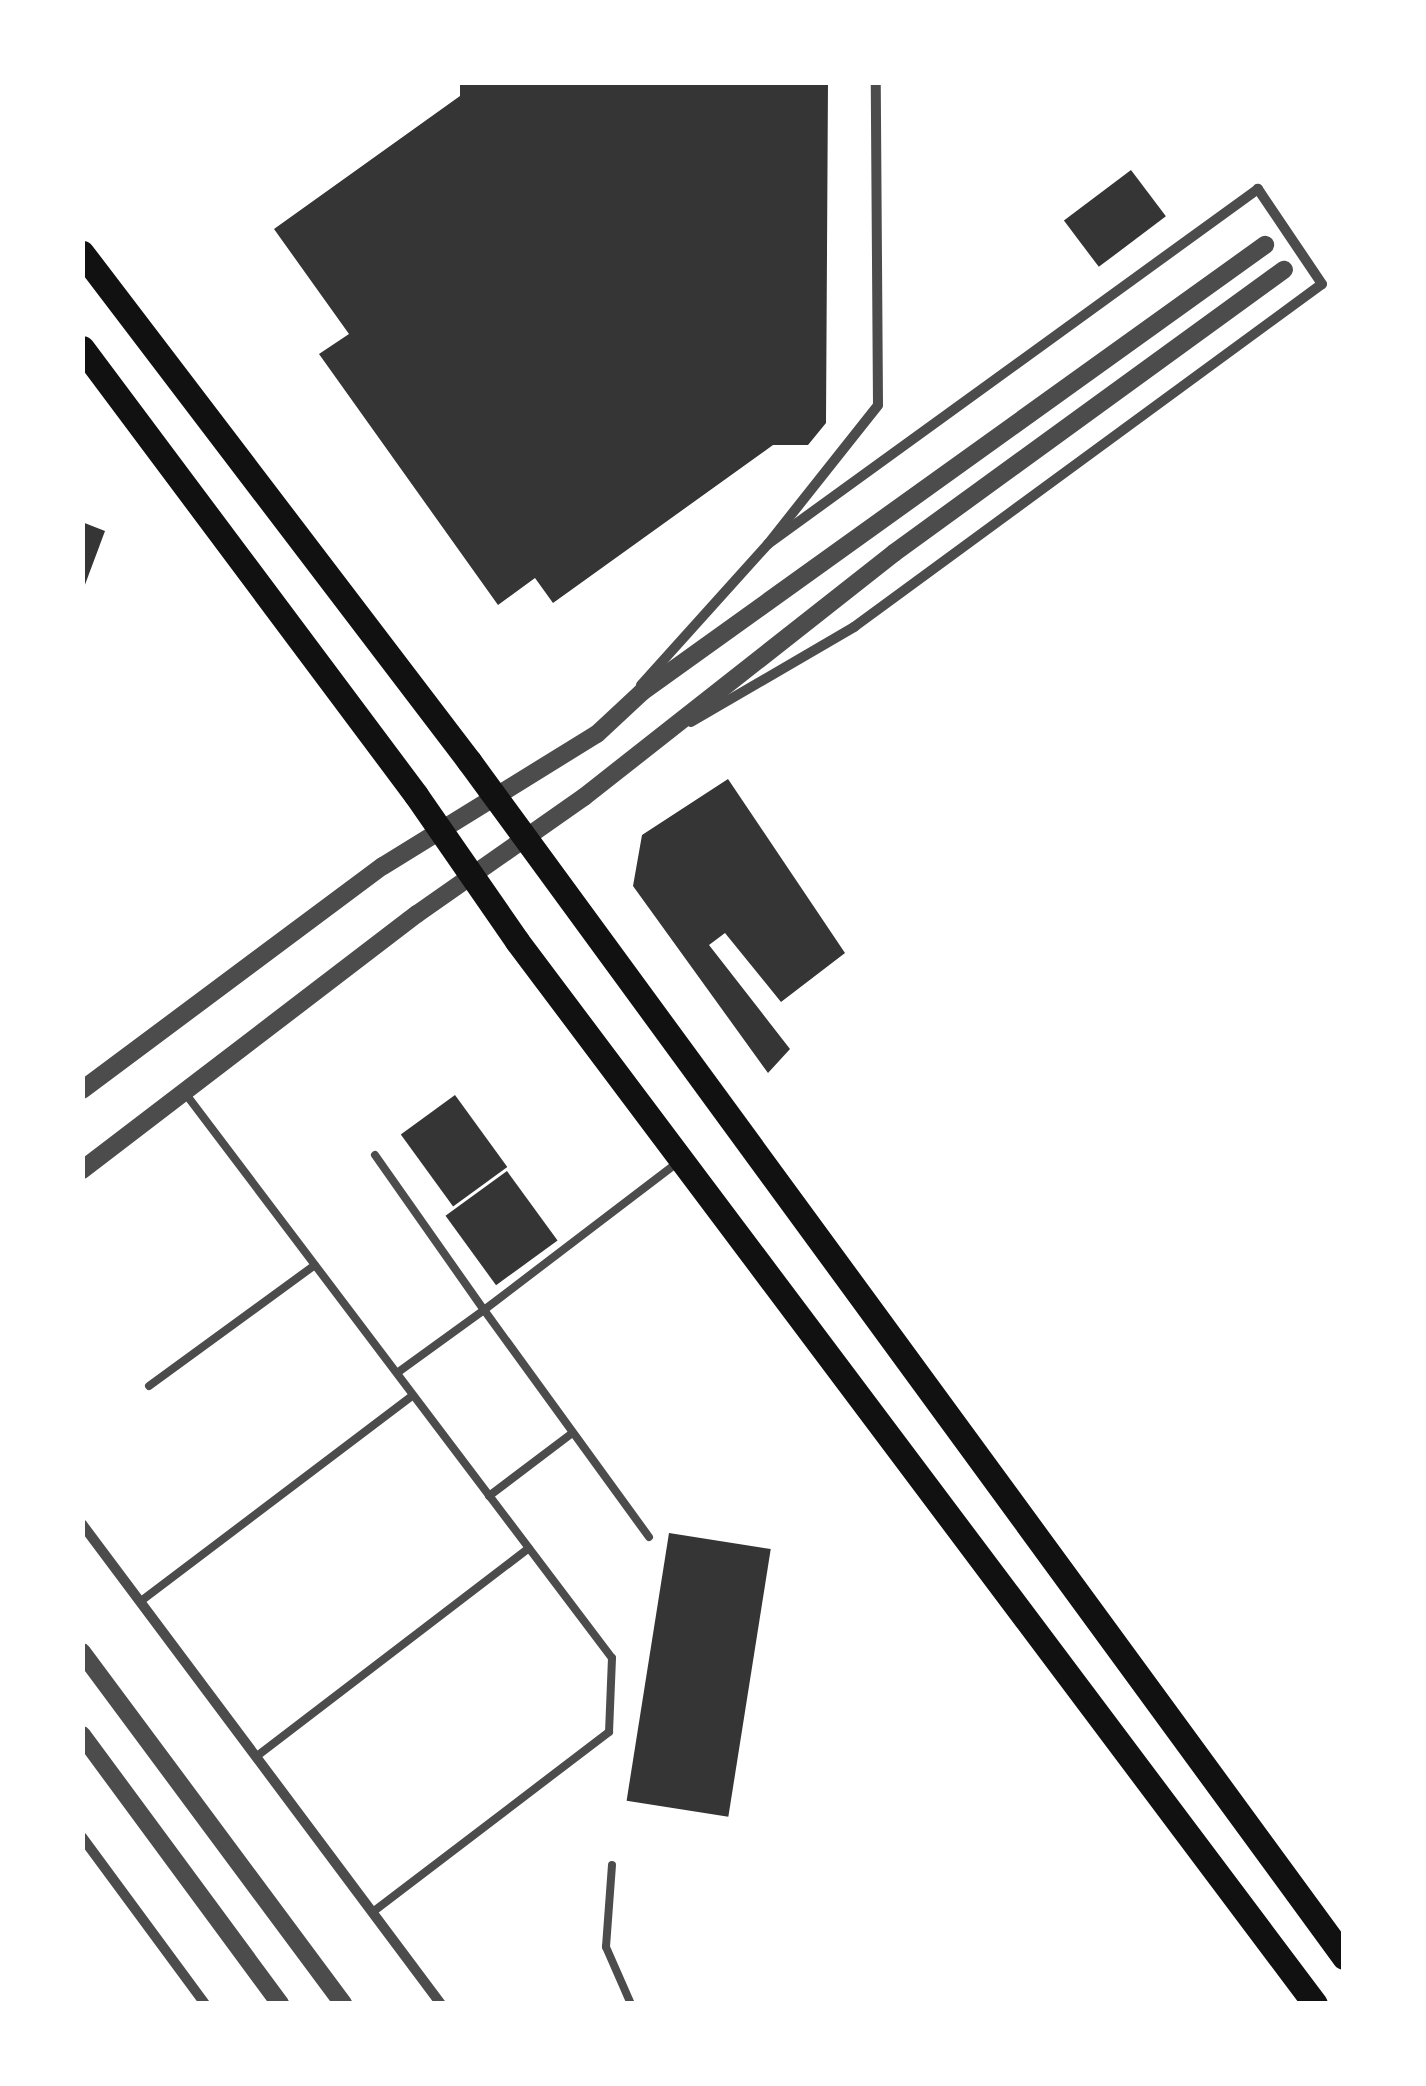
<!DOCTYPE html>
<html>
<head>
<meta charset="utf-8">
<style>
	body { margin:0 }
	#map { position:relative; width:1426px; height:2086px; overflow:hidden; background:#fff; font-family:"DM Sans",sans-serif }
	div>[style] { position:absolute }
	.building>* { inset:0; background:#353535; transform-origin:0 0 }
	.service>* { height:8px; margin:-4px; padding:0 4px; transform-origin:4px; border-radius:4px; background:#4c4c4c }
	.minor>* { height:10px; margin:-5px; padding:0 5px; transform-origin:5px; border-radius:5px; background:#4c4c4c }
	.tertiary>* { height:18px; margin:-9px; padding:0 9px; transform-origin:9px; border-radius:9px; background:#4c4c4c }
	.primary>* { height:25px; margin:-12.5px; padding:0 12.5px; transform-origin:12.5px; border-radius:12.5px; background:#111 }
	span { translate:-50% -50%; white-space:nowrap; text-align:center; line-height:1.15; -webkit-text-stroke:9px #fff; paint-order:stroke }
	.frame { position:absolute; inset:0; border:85px solid #fff; pointer-events:none }
</style>
</head>
<body>
<div id="map">
	<div class="building">
		<i style="clip-path:polygon(460px 82px,828px 82px,826px 423px,808px 445px,773px 445px,553px 603px,535px 578px,498px 605px,319px 354px,349px 334px,274px 229px,460px 96px)"></i>
		<i style="left:1131px;top:170px;width:58px;height:84px;rotate:53deg"></i>
		<i style="clip-path:polygon(82px 522px,105px 531px,83px 590px,82px 590px)"></i>
		<i style="clip-path:polygon(728px 779px,845px 953px,781px 1002px,725px 933px,709px 945px,790px 1049px,768px 1073px,633px 886px,642px 835px)"></i>
		<i style="left:455px;top:1095px;width:89px;height:67px;rotate:54deg"></i>
		<i style="left:507px;top:1171px;width:86px;height:76px;rotate:54deg"></i>
		<i style="left:669px;top:1533px;width:103px;height:271px;rotate:9deg"></i>
	</div>
	<div class="service">
		<i style="left:185px;top:1093px;width:708px;rotate:52.92deg"></i>
		<i style="left:612px;top:1658px;width:74px;rotate:92.3deg"></i>
		<i style="left:609px;top:1732px;width:297px;rotate:142.7deg"></i>
		<i style="left:375px;top:1155px;width:189px;rotate:54.9deg"></i>
		<i style="left:484px;top:1310px;width:107px;rotate:144.1deg"></i>
		<i style="left:149px;top:1386px;width:205px;rotate:-36.1deg"></i>
		<i style="left:489px;top:1496px;width:103px;rotate:-37.1deg"></i>
		<i style="left:649px;top:1537px;width:281px;rotate:-126deg"></i>
		<i style="left:484px;top:1310px;width:243px;rotate:-37.3deg"></i>
		<i style="left:141px;top:1601px;width:341px;rotate:-37.1deg"></i>
		<i style="left:257px;top:1756px;width:342px;rotate:-37.4deg"></i>
		<i style="left:612px;top:1865px;width:82px;rotate:94.2deg"></i>
		<i style="left:606px;top:1947px;width:62px;rotate:66.3deg"></i>
	</div>
	<div class="minor">
		<i style="left:641px;top:685px;width:190px;rotate:-48deg"></i>
		<i style="left:768px;top:544px;width:177px;rotate:-51.6deg"></i>
		<i style="left:878px;top:405px;width:323px;rotate:-90.4deg"></i>
		<i style="left:691px;top:722px;width:189px;rotate:-30.2deg"></i>
		<i style="left:854px;top:627px;width:580px;rotate:-36.24deg"></i>
		<i style="left:1322px;top:284px;width:115px;rotate:-124deg"></i>
		<i style="left:1258px;top:189px;width:605px;rotate:144.08deg"></i>
		<i style="left:82px;top:1524px;width:599px;rotate:53.21deg"></i>
		<i style="left:82px;top:1837px;width:207px;rotate:53.6deg"></i>
	</div>
	<div class="tertiary">
		<i style="left:82px;top:1090px;width:375px;rotate:-36.7deg"></i>
		<i style="left:383px;top:866px;width:251px;rotate:-31.7deg"></i>
		<i style="left:597px;top:734px;width:62px;rotate:-43deg"></i>
		<i style="left:642px;top:692px;width:767px;rotate:-35.66deg"></i>
		<i style="left:82px;top:1170px;width:422px;rotate:-37.4deg"></i>
		<i style="left:417px;top:914px;width:204px;rotate:-35deg"></i>
		<i style="left:584px;top:797px;width:395px;rotate:-38.2deg"></i>
		<i style="left:894px;top:553px;width:482px;rotate:-36deg"></i>
		<i style="left:82px;top:1652px;width:438px;rotate:53.4deg"></i>
		<i style="left:82px;top:1735px;width:334px;rotate:53.6deg"></i>
	</div>
	<div class="primary">
		<i style="left:82px;top:253px;width:639px;rotate:52.7deg"></i>
		<i style="left:469px;top:761px;width:1482px;rotate:53.81deg"></i>
		<i style="left:82px;top:348px;width:558px;rotate:53.23deg"></i>
		<i style="left:416px;top:795px;width:178px;rotate:55.3deg"></i>
		<i style="left:517px;top:941px;width:1329px;rotate:53.1deg"></i>
	</div>
	<div class="frame"></div>
</div>
</body>
</html>
